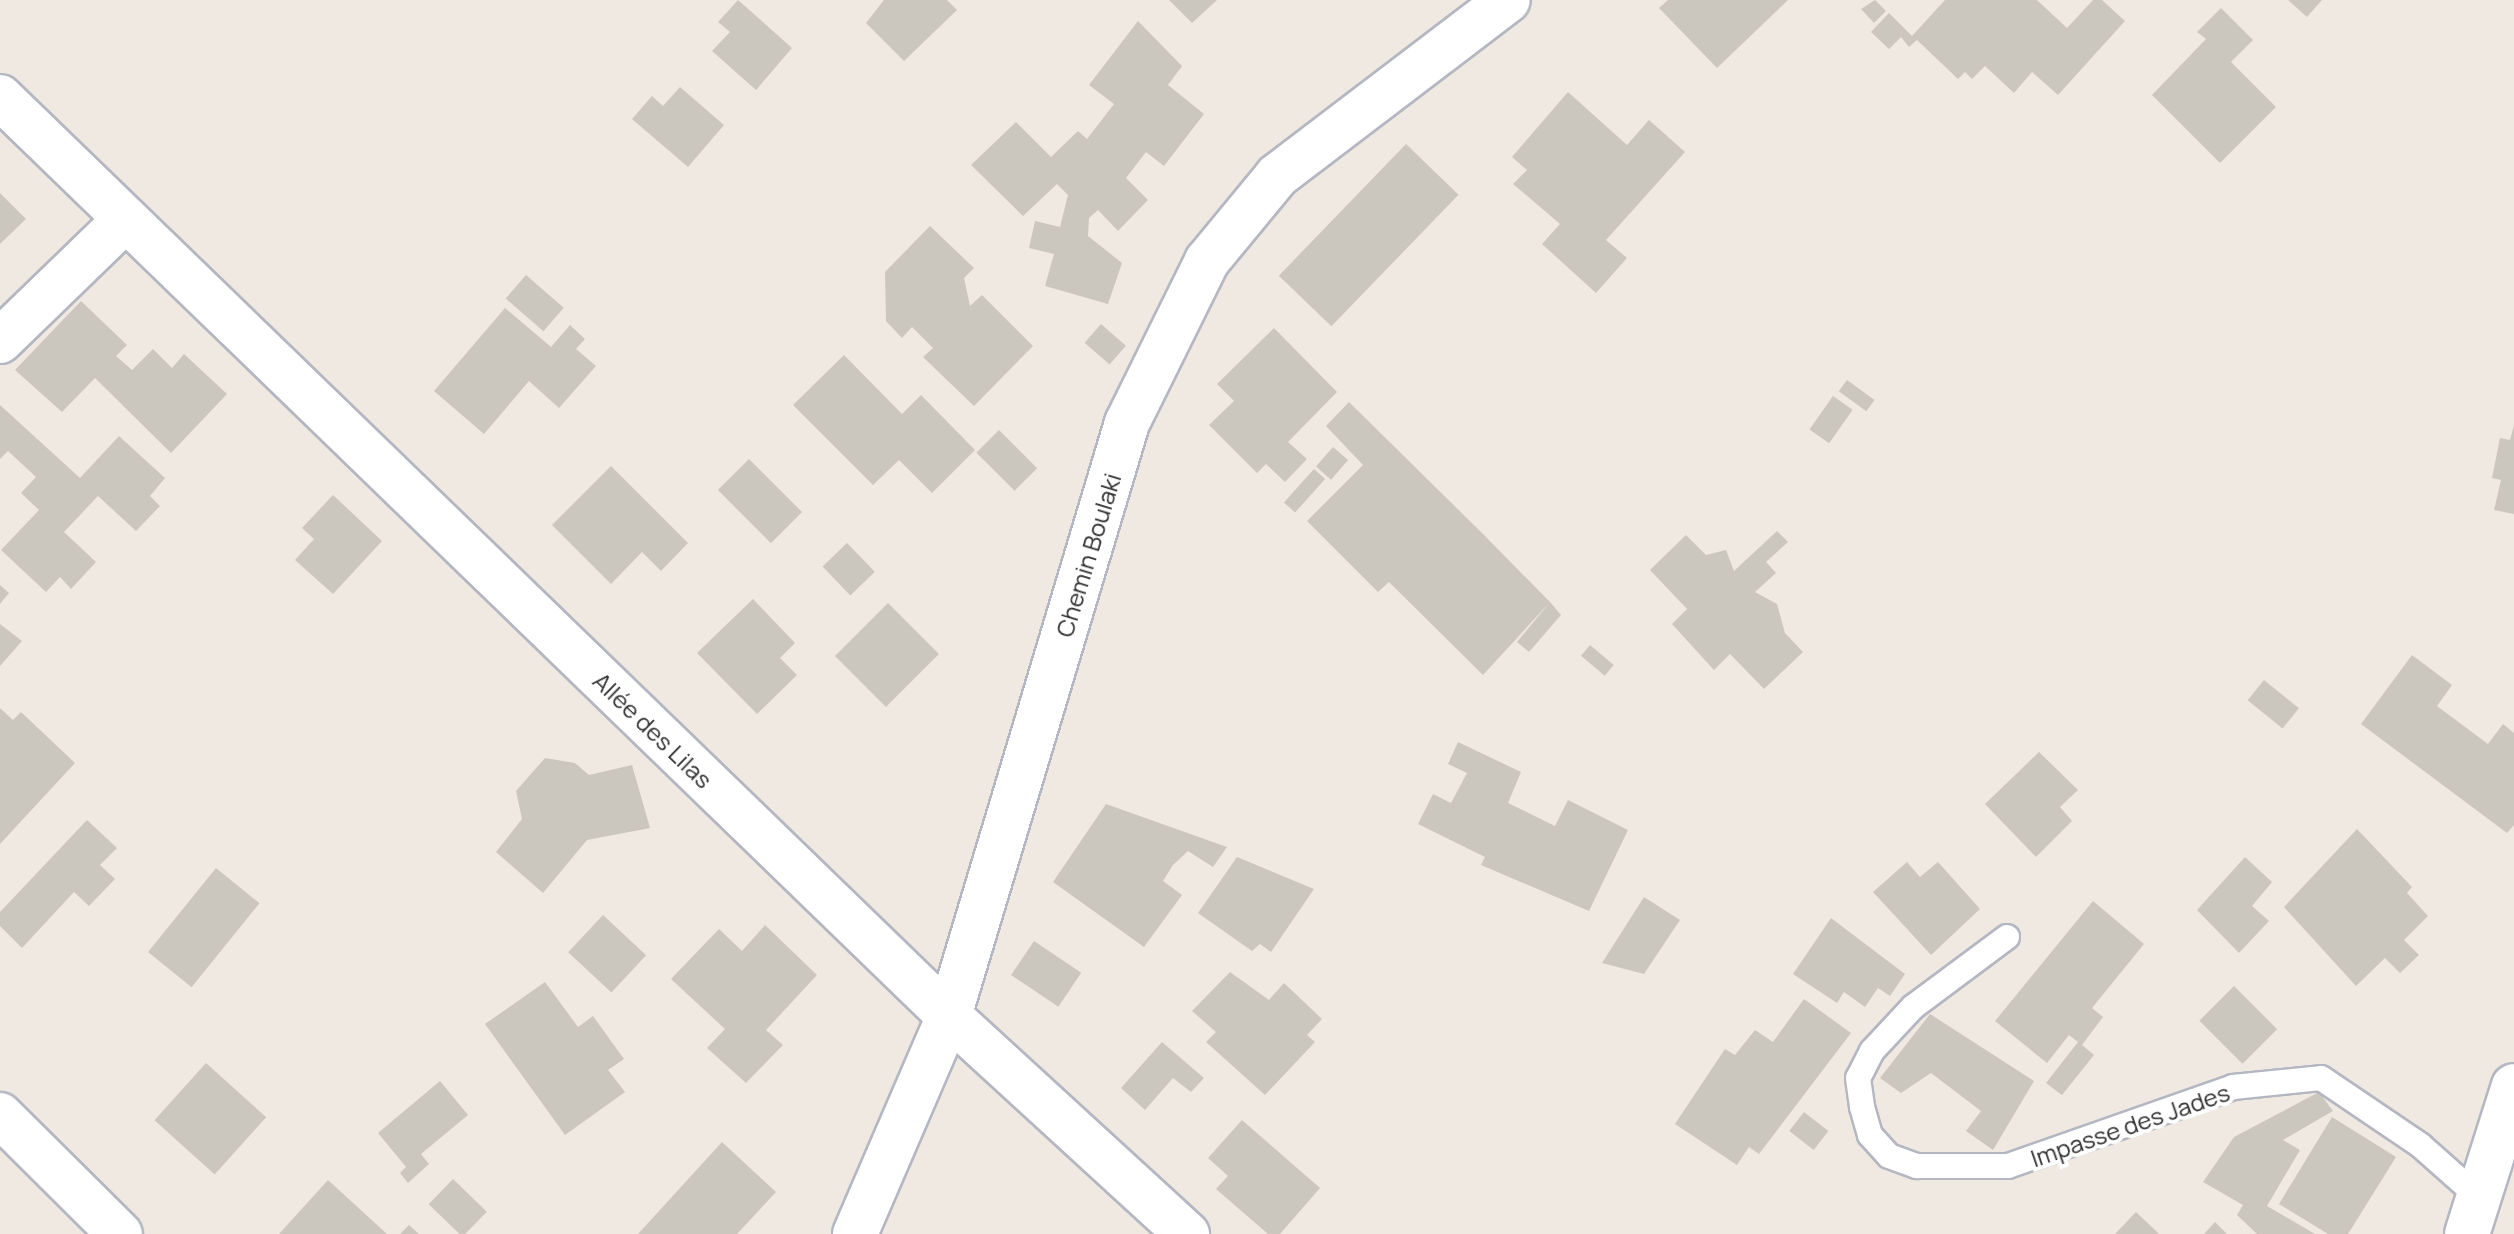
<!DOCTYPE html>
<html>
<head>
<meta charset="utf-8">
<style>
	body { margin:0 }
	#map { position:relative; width:2514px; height:1234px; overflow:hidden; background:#efe9e1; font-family:Manrope,sans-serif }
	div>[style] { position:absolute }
	.building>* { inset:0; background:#cbc7bf; transform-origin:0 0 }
	.roads { filter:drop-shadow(2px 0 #b4b7c1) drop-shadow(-2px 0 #b4b7c1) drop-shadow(0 2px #b4b7c1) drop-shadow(0 -2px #b4b7c1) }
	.lane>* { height:24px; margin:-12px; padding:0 12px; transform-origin:12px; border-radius:12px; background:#fff }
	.street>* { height:44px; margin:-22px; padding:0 22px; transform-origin:22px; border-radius:22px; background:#fff }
	.secondary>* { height:44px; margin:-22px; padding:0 22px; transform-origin:22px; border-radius:22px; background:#fff }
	span { translate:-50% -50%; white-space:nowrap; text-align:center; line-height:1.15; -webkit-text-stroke:8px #fff; paint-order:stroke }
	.street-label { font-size:24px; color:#2e2e2e }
</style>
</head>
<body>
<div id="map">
	<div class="building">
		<i style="clip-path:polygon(738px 0,792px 48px,756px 90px,712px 51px,730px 32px,718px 22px)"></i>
		<i style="clip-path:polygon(884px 0,947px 0,957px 10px,904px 61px,866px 23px)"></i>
		<i style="clip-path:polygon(1169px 0,1217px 0,1192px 23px)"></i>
		<i style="clip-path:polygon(1668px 0,1788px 0,1717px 68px,1659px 8px)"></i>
		<i style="clip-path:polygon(1875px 0,1886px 11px,1874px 23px,1861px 9px)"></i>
		<i style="clip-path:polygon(1945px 0,2037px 0,2067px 28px,2093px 0,2102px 0,2125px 21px,2058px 95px,2032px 72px,2014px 93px,1985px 66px,1972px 79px,1965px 72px,1958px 79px,1917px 40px,1909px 47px,1901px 37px,1889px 49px,1871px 32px,1889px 13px,1912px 36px)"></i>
		<i style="clip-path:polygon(2288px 0,2322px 0,2307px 17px)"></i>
		<i style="clip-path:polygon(2221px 8px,2253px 40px,2231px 62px,2276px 107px,2220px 163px,2152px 95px,2206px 39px,2197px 32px)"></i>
		<i style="clip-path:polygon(1138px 21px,1182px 66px,1168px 85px,1204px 114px,1164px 166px,1146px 152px,1126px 178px,1148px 200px,1118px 231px,1098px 210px,1089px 218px,1088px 236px,1122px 263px,1108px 304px,1045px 286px,1054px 254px,1029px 248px,1035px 221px,1060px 227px,1068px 195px,1057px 184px,1023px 216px,971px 165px,1016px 122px,1051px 157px,1078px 131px,1087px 139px,1114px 104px,1089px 85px)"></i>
		<i style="clip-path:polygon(680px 87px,724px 125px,688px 167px,632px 119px,652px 96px,663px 106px)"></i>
		<i style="clip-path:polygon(1568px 92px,1627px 145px,1649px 120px,1685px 152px,1606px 240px,1627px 258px,1596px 293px,1542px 244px,1560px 224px,1513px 184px,1527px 170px,1512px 157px)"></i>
		<i style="left:1406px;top:144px;width:73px;height:183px;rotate:44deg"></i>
		<i style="clip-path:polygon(0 193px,26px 219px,0 244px)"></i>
		<i style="clip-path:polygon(930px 226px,974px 268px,964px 278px,970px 306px,982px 295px,1033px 346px,974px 406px,923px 357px,933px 348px,912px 327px,902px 338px,886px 321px,885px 272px)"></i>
		<i style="left:526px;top:275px;width:50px;height:31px;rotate:41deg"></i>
		<i style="clip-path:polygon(81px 301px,127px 345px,116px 356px,132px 370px,153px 349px,172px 368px,184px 354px,227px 394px,171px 453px,95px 378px,62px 412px,15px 370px)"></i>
		<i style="clip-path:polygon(505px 308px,551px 347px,570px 325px,585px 339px,576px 349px,596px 366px,559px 408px,529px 381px,484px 434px,434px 391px)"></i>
		<i style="left:1101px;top:324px;width:33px;height:25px;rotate:41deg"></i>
		<i style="clip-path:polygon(1274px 328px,1337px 392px,1288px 442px,1307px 459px,1285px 482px,1266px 464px,1257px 473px,1209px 425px,1234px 401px,1217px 384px)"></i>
		<i style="clip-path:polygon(844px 355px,902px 414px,921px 395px,975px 450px,932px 493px,899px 460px,873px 485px,793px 405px)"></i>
		<i style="left:1847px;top:380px;width:34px;height:14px;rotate:36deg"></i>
		<i style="left:1833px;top:396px;width:24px;height:41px;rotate:35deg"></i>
		<i style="clip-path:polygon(1349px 402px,1482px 533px,1550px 602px,1561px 615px,1529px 652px,1517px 642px,1550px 602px,1483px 675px,1389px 582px,1378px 592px,1307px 521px,1363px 465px,1326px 426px)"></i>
		<i style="clip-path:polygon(0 405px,80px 478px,119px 436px,165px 478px,150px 496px,160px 506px,136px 531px,98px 496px,64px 532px,96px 562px,71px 589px,60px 577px,46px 592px,1px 550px,39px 510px,21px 493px,36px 477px,8px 451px,0 459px)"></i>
		<i style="clip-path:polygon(2514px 425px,2514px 514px,2494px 510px,2501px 480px,2492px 478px,2500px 438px,2510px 440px)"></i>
		<i style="left:999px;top:430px;width:54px;height:32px;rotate:45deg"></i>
		<i style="left:1333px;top:447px;width:20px;height:26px;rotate:41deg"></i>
		<i style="left:749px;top:459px;width:75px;height:44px;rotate:45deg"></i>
		<i style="clip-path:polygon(611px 466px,688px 543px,661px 571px,642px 552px,611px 584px,552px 525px)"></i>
		<i style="left:1314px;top:469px;width:15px;height:45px;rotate:42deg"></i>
		<i style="clip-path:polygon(333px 495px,382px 541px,333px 594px,295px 560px,314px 539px,302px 528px)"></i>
		<i style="clip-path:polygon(1777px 531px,1788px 542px,1766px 562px,1776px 573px,1755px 592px,1777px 604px,1785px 633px,1803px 652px,1764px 689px,1730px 654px,1714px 670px,1672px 624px,1687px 609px,1650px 570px,1686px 535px,1706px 555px,1726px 550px,1734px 571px)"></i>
		<i style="left:847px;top:543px;width:40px;height:34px;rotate:46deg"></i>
		<i style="clip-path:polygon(0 585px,9px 593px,0 604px)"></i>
		<i style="clip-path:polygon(753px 599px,795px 643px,780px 658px,797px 675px,757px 714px,697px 653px)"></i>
		<i style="left:888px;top:603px;width:72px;height:75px;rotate:45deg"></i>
		<i style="clip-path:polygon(0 624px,22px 641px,0 666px)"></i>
		<i style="left:1590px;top:645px;width:31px;height:14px;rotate:40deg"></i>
		<i style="clip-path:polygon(2412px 655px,2452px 685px,2437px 706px,2488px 744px,2503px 724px,2514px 733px,2514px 825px,2507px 833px,2361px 724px)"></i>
		<i style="left:2264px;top:680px;width:45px;height:26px;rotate:39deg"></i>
		<i style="clip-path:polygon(0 708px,13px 720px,21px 712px,75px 763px,0 844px)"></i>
		<i style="clip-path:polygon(1458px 742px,1521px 772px,1508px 803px,1555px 826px,1568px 800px,1628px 830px,1589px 911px,1481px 865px,1485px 857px,1418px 824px,1433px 794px,1451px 803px,1467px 773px,1448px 764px)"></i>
		<i style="clip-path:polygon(2039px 752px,2078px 790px,2060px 807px,2072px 821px,2036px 857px,1985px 804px)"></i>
		<i style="clip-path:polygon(545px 758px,575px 763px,589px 775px,632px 765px,650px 828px,587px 840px,543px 893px,496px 852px,522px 819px,516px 791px)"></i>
		<i style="clip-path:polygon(1106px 804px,1227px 847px,1213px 867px,1188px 851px,1173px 865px,1163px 881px,1182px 895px,1144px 947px,1053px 882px)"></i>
		<i style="clip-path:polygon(87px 820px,117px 848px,100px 865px,115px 879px,89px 906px,74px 892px,22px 948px,0 926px,0 912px)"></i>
		<i style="clip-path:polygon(2357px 829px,2412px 887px,2407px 893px,2428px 916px,2404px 940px,2419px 955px,2400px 973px,2385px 958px,2356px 986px,2284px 907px)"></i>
		<i style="clip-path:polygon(1237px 857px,1314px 889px,1271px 952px,1260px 944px,1252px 951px,1198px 913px)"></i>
		<i style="clip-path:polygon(2245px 857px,2272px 882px,2252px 906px,2269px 921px,2239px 953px,2197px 910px)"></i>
		<i style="clip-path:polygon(1907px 862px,1920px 877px,1938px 862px,1980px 909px,1931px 955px,1873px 892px)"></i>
		<i style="left:216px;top:868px;width:56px;height:108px;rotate:39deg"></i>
		<i style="clip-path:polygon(1644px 897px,1680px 920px,1644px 974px,1602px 963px)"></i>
		<i style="clip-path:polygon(2093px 901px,2144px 944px,2092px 1008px,2103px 1017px,2082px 1045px,2094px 1055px,2062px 1095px,2046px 1083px,2078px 1042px,2069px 1035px,2047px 1063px,1995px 1021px)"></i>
		<i style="left:603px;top:915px;width:59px;height:51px;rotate:43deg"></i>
		<i style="clip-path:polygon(1831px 918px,1905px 974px,1890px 996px,1878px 988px,1865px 1007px,1844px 992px,1837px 1003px,1793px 974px)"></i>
		<i style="clip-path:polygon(765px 925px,817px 975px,766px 1030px,783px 1045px,746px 1083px,707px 1048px,725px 1029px,671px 979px,719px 929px,742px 951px)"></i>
		<i style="left:1034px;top:941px;width:57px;height:41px;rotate:34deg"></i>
		<i style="clip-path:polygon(1230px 972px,1269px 1000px,1284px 983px,1322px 1019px,1307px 1035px,1315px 1042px,1265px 1095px,1206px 1042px,1216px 1032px,1192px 1011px)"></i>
		<i style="clip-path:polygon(545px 982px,578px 1027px,593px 1016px,624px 1059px,608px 1070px,625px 1092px,565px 1135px,485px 1024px)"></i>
		<i style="left:2234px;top:986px;width:61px;height:49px;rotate:45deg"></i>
		<i style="clip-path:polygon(1804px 999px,1851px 1033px,1759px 1154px,1749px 1147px,1737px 1165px,1675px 1124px,1725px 1049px,1735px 1055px,1755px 1030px,1773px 1042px)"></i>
		<i style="clip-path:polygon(1930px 1014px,2034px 1081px,1993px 1150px,1966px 1131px,1981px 1111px,1931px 1073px,1901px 1093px,1880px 1078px)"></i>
		<i style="clip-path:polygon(1162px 1042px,1204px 1078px,1191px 1092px,1173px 1078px,1145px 1110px,1121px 1088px)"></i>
		<i style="left:206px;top:1063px;width:81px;height:77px;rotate:42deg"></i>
		<i style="clip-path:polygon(440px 1081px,468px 1115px,421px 1154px,429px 1164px,408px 1183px,400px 1173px,406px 1167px,378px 1133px)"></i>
		<i style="clip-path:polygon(2319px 1092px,2333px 1111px,2283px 1140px,2300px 1150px,2267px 1206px,2315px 1234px,2257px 1234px,2237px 1215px,2243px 1205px,2203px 1182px,2234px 1137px)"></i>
		<i style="left:1804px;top:1112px;width:31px;height:24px;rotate:38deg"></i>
		<i style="clip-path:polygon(2332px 1117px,2396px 1157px,2348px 1234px,2328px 1234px,2279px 1204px)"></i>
		<i style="clip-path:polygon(1242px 1120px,1320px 1188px,1280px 1234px,1268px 1234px,1216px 1189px,1228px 1176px,1208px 1158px)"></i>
		<i style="clip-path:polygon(722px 1142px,776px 1192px,737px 1234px,638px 1234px)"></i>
		<i style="left:453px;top:1179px;width:47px;height:35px;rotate:44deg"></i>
		<i style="clip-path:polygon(328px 1180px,387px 1234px,279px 1234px)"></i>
		<i style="clip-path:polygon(2136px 1212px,2154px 1229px,2159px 1234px,2115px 1234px)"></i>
		<i style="clip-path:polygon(2215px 1222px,2227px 1234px,2204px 1234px)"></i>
		<i style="clip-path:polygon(409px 1225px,419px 1234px,400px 1234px)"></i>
	</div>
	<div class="roads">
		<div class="lane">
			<i style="left:2007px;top:937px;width:117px;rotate:143.3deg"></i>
			<i style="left:1913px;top:1007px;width:60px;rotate:133deg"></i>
			<i style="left:1872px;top:1051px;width:30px;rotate:117deg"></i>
			<i style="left:1858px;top:1078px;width:29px;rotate:82deg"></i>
			<i style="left:1862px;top:1107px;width:29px;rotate:74deg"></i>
			<i style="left:1870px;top:1135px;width:28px;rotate:48deg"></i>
			<i style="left:1889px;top:1156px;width:30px;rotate:20deg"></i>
			<i style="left:1917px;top:1166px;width:91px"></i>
			<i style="left:2008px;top:1166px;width:238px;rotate:-19.3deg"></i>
			<i style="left:2233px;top:1087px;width:88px;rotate:-5.8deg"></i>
			<i style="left:2321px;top:1078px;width:120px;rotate:34.1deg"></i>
			<i style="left:2420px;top:1145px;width:81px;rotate:41.5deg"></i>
		</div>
		<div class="street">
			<i style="left:0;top:97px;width:1321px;rotate:44.08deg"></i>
			<i style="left:949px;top:1016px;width:323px;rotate:42.5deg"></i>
			<i style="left:0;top:341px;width:175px;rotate:-44.1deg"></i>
			<i style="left:855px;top:1234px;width:237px;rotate:-66.7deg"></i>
			<i style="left:949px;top:1016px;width:619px;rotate:-73.29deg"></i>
			<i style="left:1127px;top:423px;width:181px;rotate:-63.7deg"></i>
			<i style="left:1207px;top:261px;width:110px;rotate:-50.5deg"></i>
			<i style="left:1277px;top:176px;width:290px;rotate:-37.3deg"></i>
			<i style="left:2467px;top:1234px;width:155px;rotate:-72.4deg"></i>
		</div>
		<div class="secondary">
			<i style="left:0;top:1115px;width:169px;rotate:44.8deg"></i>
		</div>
	</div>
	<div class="street-label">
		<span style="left:1088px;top:555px;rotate:-73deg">Chemin Boulaki</span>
		<span style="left:653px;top:730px;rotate:44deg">Allée des Lilas</span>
		<span style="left:2130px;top:1125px;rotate:-19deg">Impasse des Jades</span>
	</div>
</div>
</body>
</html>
